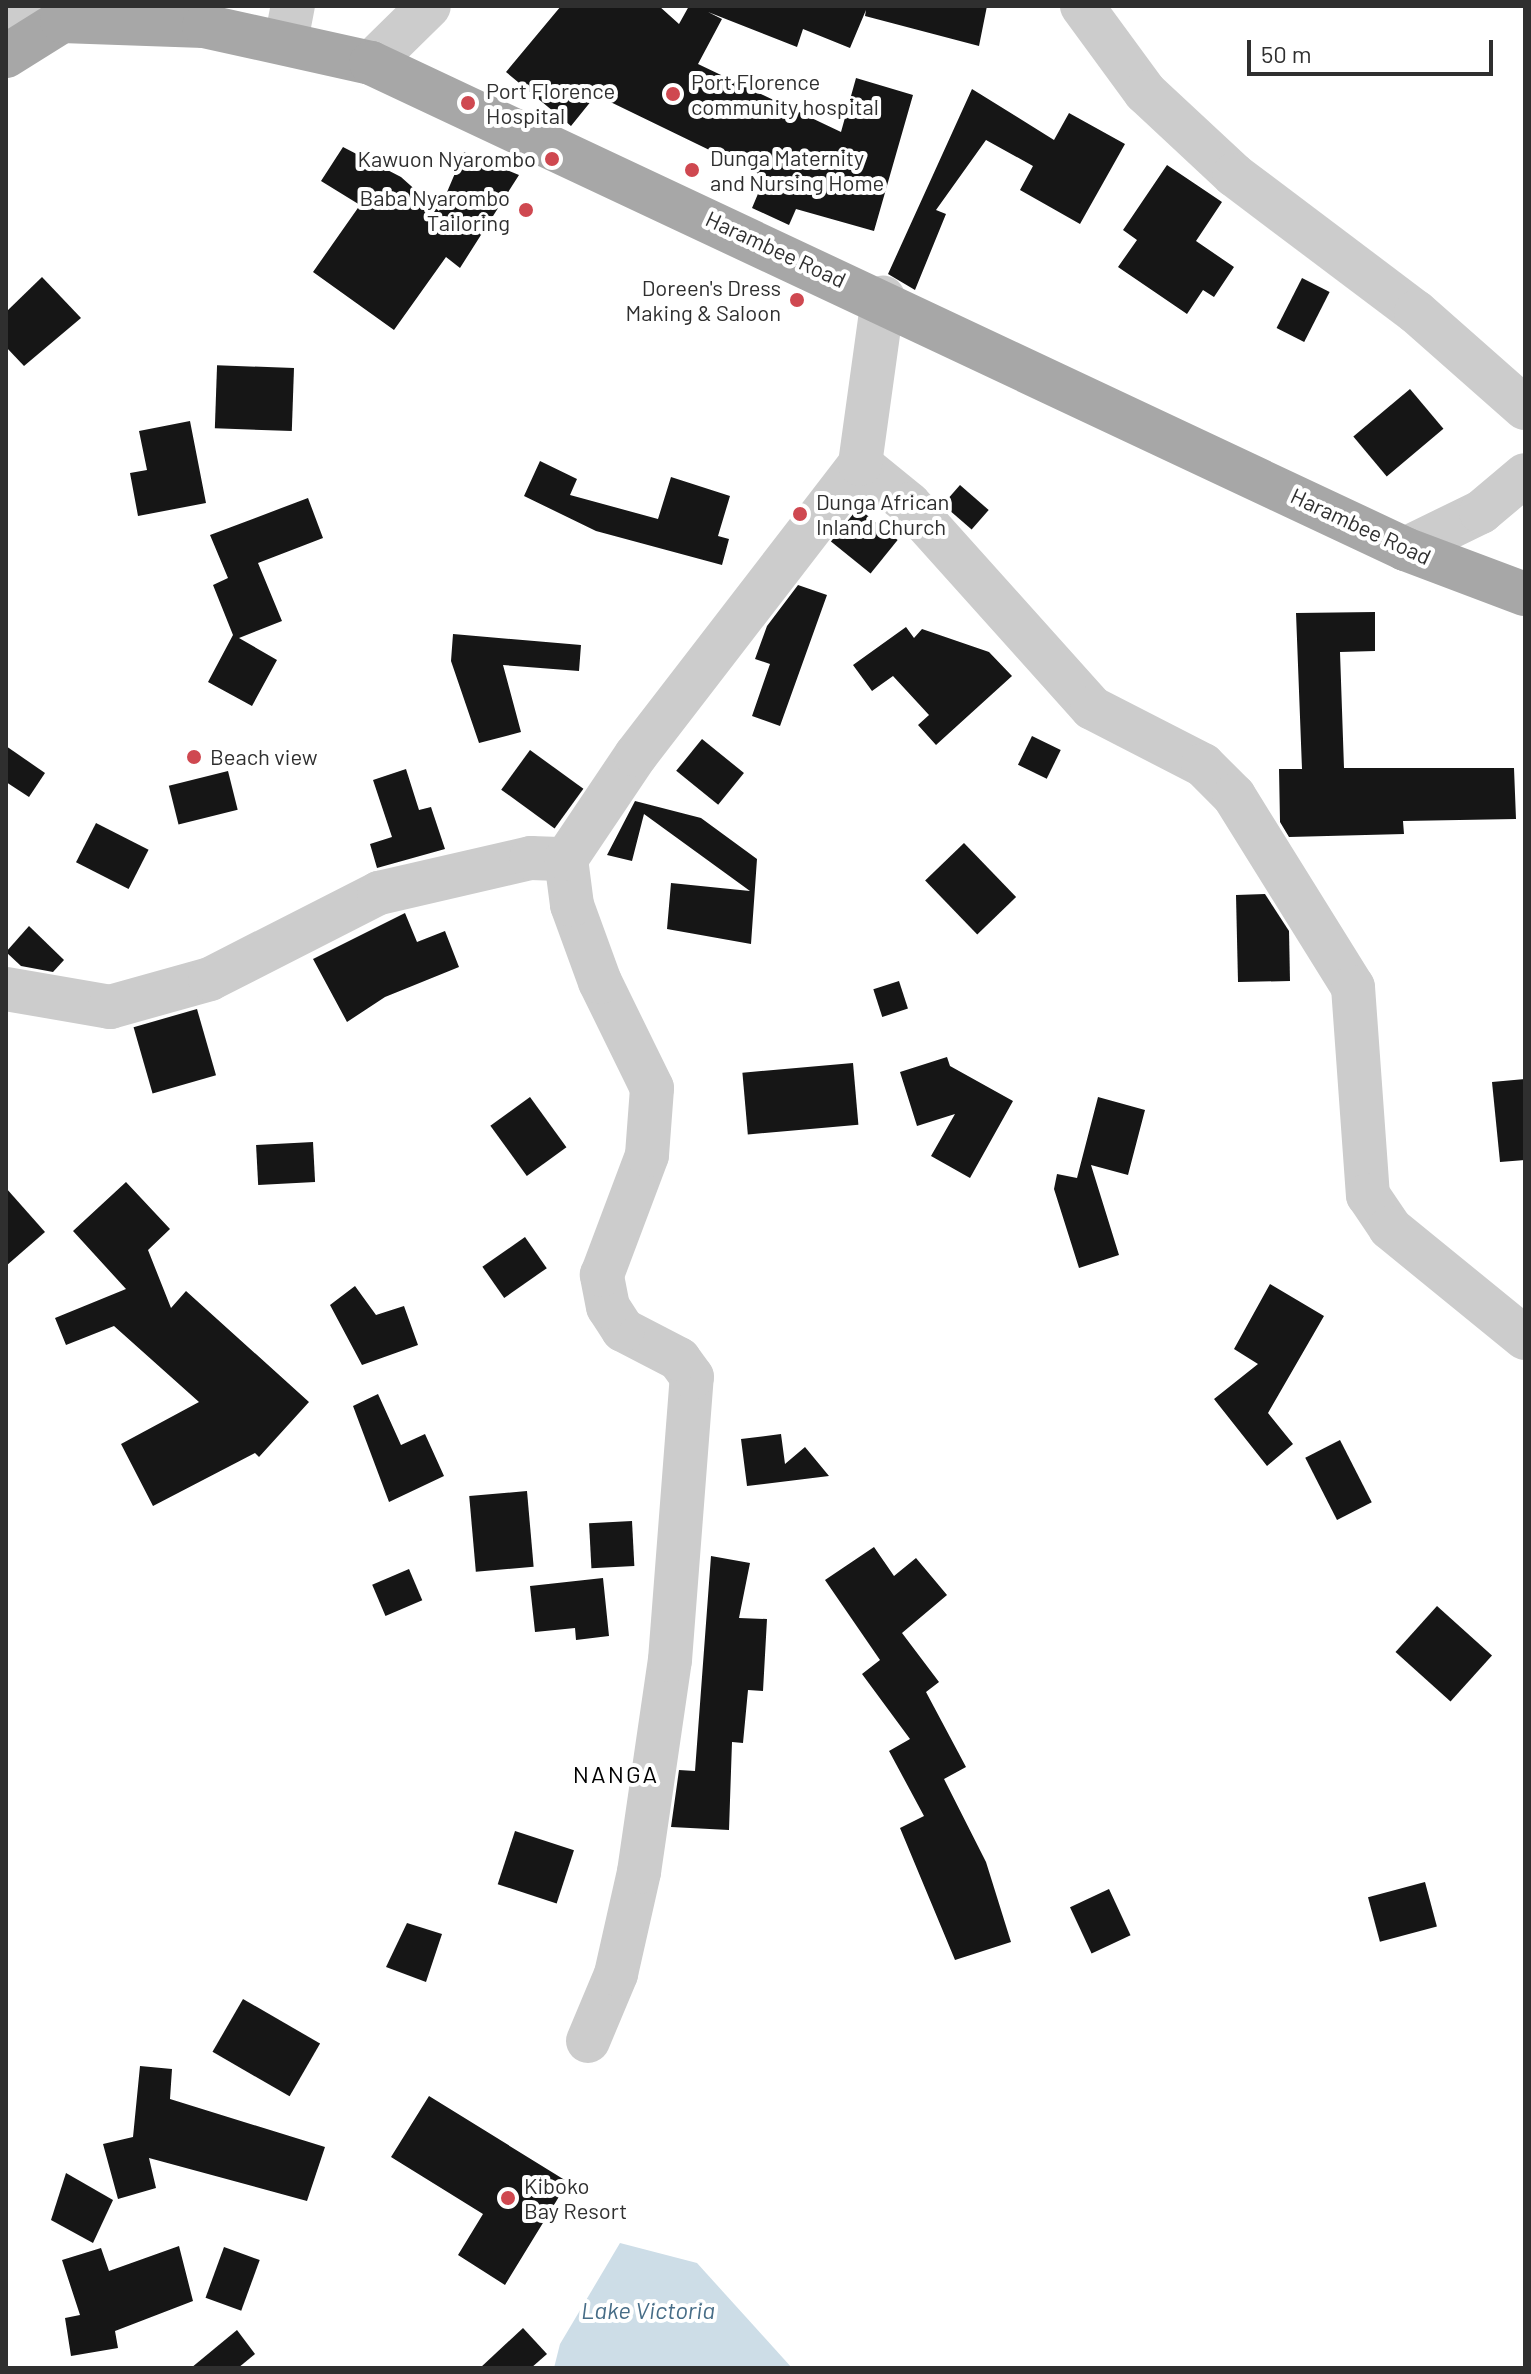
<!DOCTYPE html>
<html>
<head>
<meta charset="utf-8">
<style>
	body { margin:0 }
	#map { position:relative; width:1531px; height:2374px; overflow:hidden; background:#fff; font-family:Barlow,sans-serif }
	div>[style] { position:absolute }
	.water>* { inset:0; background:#cddde7 }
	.building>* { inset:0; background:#161616; transform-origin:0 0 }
	.minor>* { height:44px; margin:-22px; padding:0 22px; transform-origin:22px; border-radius:22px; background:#ccc }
	.major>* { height:44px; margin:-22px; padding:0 22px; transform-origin:22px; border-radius:22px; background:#a7a7a7 }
	.dots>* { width:22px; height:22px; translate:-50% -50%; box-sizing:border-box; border:4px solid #fff; border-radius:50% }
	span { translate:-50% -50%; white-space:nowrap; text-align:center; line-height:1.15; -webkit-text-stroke:8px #fff; paint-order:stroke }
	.poi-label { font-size:22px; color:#2f2f2f }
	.left { translate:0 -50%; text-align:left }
	.right { translate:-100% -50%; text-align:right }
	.street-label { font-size:22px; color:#2f2f2f }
	.neighbourhood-label { font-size:24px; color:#000; letter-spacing:2px }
	.water-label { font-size:24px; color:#476d87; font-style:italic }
	.frame { position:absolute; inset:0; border:8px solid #2f2f2f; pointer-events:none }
	.scale { position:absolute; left:1247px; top:40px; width:246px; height:36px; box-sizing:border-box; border:4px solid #2f2f2f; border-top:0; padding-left:10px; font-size:24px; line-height:28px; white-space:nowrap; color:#2f2f2f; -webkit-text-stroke:6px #fff; paint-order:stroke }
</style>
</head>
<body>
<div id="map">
	<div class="water">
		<i style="clip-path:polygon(620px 2243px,697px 2263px,792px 2368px,554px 2368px,560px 2344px)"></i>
	</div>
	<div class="building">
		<i style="clip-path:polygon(561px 6px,659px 6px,679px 24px,689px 6px,987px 6px,979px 46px,865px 16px,866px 10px,850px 48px,803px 29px,797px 47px,708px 12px,722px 19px,698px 64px,841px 132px,856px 78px,913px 95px,874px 231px,796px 209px,789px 225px,752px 208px,765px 177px,596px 95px,571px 126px,506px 72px)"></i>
		<i style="clip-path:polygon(972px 89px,1054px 140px,1069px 113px,1125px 144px,1080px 224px,1020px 190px,1033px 166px,986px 140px,936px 210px,946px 214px,915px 290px,888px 274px)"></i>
		<i style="clip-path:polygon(343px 147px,401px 177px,439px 211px,464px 152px,519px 175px,460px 268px,446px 257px,394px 330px,313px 272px,360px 205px,321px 181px)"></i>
		<i style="clip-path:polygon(1167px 165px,1222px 202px,1196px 241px,1234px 267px,1214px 297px,1203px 290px,1187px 314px,1118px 267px,1137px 240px,1123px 230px)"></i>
		<i style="clip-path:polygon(42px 277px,81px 318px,24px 366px,6px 347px,6px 312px)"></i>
		<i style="left:1302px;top:278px;width:31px;height:56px;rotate:27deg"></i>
		<i style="left:294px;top:368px;width:63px;height:77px;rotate:92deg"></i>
		<i style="left:1410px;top:389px;width:52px;height:74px;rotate:50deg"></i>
		<i style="clip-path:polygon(190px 421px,206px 503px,138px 516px,130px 473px,147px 470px,139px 431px)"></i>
		<i style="clip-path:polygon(540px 461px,577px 479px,570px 495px,658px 519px,671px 477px,730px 496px,718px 536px,729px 539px,722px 565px,596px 531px,524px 496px)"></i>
		<i style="left:960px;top:485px;width:38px;height:26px;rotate:41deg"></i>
		<i style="clip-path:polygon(308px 498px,323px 538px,258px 563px,282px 621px,239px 638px,277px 660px,252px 706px,208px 682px,233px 635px,213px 585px,228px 578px,210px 535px)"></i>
		<i style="left:858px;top:508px;width:51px;height:43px;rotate:39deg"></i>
		<i style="clip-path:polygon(798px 585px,827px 595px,780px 726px,752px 716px,770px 664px,755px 659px,767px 626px)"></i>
		<i style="clip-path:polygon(1375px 612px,1375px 651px,1340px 652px,1344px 768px,1514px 768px,1516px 819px,1403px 821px,1404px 834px,1289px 837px,1280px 822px,1279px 769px,1302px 769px,1296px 613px)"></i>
		<i style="clip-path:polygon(906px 627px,914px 638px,922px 629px,989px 652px,1012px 676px,936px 745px,918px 725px,929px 715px,893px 676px,872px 691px,853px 665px)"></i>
		<i style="clip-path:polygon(453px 634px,581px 645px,579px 671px,503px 665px,521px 732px,479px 743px,451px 661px)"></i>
		<i style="left:1032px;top:736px;width:32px;height:32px;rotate:26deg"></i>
		<i style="left:702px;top:739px;width:54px;height:41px;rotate:39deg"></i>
		<i style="clip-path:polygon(6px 746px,45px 773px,29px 797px,6px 782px)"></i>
		<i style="left:530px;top:750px;width:66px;height:49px;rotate:36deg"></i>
		<i style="clip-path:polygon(406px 769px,419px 810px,431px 807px,445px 849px,377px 868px,370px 844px,392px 837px,373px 780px)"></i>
		<i style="left:228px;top:771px;width:40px;height:61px;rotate:76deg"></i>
		<i style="clip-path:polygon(635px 801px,701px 818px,757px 859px,751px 944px,667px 929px,671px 883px,750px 891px,644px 814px,632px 861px,607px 855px)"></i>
		<i style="left:96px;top:823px;width:59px;height:44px;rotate:27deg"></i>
		<i style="left:964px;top:843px;width:75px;height:54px;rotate:46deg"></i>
		<i style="clip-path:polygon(1265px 894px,1289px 931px,1290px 981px,1238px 982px,1236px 895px)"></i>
		<i style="clip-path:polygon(405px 913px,417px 942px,445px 931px,459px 967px,385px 997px,347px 1022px,313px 959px)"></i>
		<i style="clip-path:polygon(29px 926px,64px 960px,53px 972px,21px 966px,6px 952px)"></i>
		<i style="left:899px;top:981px;width:29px;height:27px;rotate:72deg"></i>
		<i style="left:197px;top:1009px;width:69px;height:66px;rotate:74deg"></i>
		<i style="clip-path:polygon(947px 1057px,950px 1066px,1013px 1101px,970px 1178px,931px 1156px,955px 1114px,917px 1126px,900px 1072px)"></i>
		<i style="left:853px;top:1063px;width:62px;height:111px;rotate:85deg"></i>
		<i style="clip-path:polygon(1525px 1079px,1525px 1160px,1500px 1162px,1492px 1082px)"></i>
		<i style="left:530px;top:1097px;width:62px;height:49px;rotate:54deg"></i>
		<i style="clip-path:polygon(1098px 1097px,1145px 1110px,1128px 1175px,1091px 1165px,1119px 1255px,1079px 1268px,1054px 1189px,1057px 1174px,1077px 1178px)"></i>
		<i style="left:313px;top:1142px;width:40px;height:57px;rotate:87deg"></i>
		<i style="clip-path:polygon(126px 1182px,170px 1229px,148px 1250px,171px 1308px,186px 1291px,309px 1402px,259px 1457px,255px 1453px,153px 1506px,121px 1444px,199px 1402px,114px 1326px,66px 1345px,55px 1318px,126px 1289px,73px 1231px)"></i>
		<i style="clip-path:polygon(6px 1188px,45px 1232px,6px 1266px)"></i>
		<i style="left:525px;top:1237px;width:38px;height:52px;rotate:55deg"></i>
		<i style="clip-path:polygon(1270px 1284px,1324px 1316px,1268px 1413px,1293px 1444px,1267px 1466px,1214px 1399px,1258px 1364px,1234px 1349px)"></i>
		<i style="clip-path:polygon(355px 1286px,376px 1315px,404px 1306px,418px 1345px,362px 1365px,330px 1305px)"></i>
		<i style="clip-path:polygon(378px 1394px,401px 1445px,425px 1434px,444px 1476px,389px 1502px,353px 1406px)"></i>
		<i style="clip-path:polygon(781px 1434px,785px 1464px,805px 1447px,829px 1476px,747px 1486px,741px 1439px)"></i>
		<i style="left:1340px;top:1440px;width:70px;height:39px;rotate:63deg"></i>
		<i style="left:527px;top:1491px;width:76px;height:58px;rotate:85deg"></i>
		<i style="left:632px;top:1521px;width:45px;height:43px;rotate:87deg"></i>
		<i style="clip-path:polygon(874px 1547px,894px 1576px,916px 1558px,947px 1595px,902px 1633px,939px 1682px,926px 1692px,966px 1767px,944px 1779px,986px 1862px,1011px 1942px,955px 1960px,900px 1828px,924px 1816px,889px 1751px,910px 1739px,862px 1674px,880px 1660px,825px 1580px)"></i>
		<i style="clip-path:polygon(711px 1556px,750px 1563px,739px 1618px,767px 1619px,763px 1691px,748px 1690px,743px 1743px,732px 1742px,729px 1830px,671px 1827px,679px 1770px,695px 1771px)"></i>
		<i style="left:409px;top:1569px;width:34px;height:40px;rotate:67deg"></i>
		<i style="clip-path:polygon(603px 1578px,609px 1636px,576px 1640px,575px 1628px,535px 1632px,530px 1586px)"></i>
		<i style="left:1437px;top:1606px;width:74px;height:62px;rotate:42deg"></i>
		<i style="left:515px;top:1831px;width:62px;height:56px;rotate:18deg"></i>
		<i style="left:1425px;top:1882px;width:46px;height:59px;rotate:75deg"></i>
		<i style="left:1109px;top:1889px;width:51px;height:43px;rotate:65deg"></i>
		<i style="clip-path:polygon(407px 1923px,442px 1934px,426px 1982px,386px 1967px)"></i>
		<i style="left:243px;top:1999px;width:89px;height:61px;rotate:30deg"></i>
		<i style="clip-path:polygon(140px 2066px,172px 2069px,170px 2099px,325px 2147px,307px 2201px,149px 2158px,156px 2188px,118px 2199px,103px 2144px,133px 2137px)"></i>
		<i style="clip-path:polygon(429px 2096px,568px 2182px,505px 2285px,458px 2255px,483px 2214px,391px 2157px)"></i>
		<i style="clip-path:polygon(66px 2173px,113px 2200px,93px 2243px,51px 2220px)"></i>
		<i style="clip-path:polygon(179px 2246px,193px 2301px,115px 2331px,118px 2348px,71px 2356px,65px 2318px,80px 2315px,62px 2260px,101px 2248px,109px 2271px)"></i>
		<i style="left:224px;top:2247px;width:38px;height:54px;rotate:20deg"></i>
		<i style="clip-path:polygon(523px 2328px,547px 2354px,531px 2368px,480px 2368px)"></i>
		<i style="clip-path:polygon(237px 2330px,255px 2354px,238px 2368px,191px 2368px)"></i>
	</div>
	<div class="minor">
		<i style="left:1082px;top:6px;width:107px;rotate:53.8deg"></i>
		<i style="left:1145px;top:92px;width:122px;rotate:43deg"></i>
		<i style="left:1234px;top:175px;width:228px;rotate:37deg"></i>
		<i style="left:1416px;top:312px;width:145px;rotate:41.4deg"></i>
		<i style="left:6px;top:10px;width:57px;rotate:11.1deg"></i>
		<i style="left:286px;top:41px;width:36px;rotate:-79deg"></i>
		<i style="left:371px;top:63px;width:81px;rotate:-44.5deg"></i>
		<i style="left:860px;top:464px;width:63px;rotate:39.2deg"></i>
		<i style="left:909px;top:504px;width:274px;rotate:48.1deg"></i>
		<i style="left:1092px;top:708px;width:125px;rotate:27.2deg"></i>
		<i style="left:1203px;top:765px;width:44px;rotate:45deg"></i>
		<i style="left:1234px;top:796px;width:225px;rotate:58.1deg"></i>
		<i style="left:1353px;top:987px;width:209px;rotate:85.9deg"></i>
		<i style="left:1368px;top:1195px;width:40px;rotate:56deg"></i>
		<i style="left:1390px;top:1228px;width:174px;rotate:39.2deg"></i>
		<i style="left:1405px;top:549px;width:85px;rotate:-26deg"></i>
		<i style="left:1481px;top:512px;width:57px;rotate:-40.1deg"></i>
		<i style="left:6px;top:989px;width:106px;rotate:9.8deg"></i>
		<i style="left:110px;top:1007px;width:104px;rotate:-15.6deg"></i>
		<i style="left:210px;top:979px;width:190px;rotate:-27deg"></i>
		<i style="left:379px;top:893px;width:156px;rotate:-13deg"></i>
		<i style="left:531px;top:858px;width:35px;rotate:2deg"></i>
		<i style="left:588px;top:2041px;width:73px;rotate:-67.3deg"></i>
		<i style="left:616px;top:1974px;width:105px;rotate:-77.3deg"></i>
		<i style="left:639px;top:1872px;width:214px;rotate:-81.7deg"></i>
		<i style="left:670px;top:1660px;width:284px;rotate:-85.6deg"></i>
		<i style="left:692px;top:1377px;width:22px;rotate:-126deg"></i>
		<i style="left:679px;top:1359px;width:63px;rotate:-152.6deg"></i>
		<i style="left:623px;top:1330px;width:27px;rotate:-123deg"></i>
		<i style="left:608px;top:1307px;width:33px;rotate:-101deg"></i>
		<i style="left:602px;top:1275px;width:128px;rotate:-69.4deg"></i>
		<i style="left:647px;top:1155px;width:67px;rotate:-85.7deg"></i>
		<i style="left:652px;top:1088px;width:118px;rotate:-116.1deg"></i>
		<i style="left:600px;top:982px;width:82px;rotate:-110deg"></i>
		<i style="left:572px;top:905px;width:46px;rotate:-97.4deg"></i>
		<i style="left:566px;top:859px;width:125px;rotate:-56.1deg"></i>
		<i style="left:636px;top:755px;width:367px;rotate:-52.4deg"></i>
		<i style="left:860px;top:464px;width:168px;rotate:-82.1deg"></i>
	</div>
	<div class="major">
		<i style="left:6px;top:56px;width:66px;rotate:-32deg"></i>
		<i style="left:62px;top:21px;width:142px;rotate:2deg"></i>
		<i style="left:204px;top:26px;width:171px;rotate:12.5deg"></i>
		<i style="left:371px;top:63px;width:1143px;rotate:25.17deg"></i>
		<i style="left:1405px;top:549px;width:128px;rotate:20.6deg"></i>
	</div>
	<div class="dots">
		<i style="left:673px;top:94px;background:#cf4850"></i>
		<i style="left:468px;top:103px;background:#cf4850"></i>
		<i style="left:552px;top:159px;background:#cf4850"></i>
		<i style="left:692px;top:170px;background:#cf4850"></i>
		<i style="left:526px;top:210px;background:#cf4850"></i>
		<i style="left:797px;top:300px;background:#cf4850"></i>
		<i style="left:800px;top:514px;background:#cf4850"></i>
		<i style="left:194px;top:757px;background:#cf4850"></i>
		<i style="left:508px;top:2198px;background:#cf4850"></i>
	</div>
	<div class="poi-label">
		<span class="left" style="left:691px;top:94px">Port Florence<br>community hospital</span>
		<span class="left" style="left:486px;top:103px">Port Florence<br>Hospital</span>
		<span class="left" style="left:710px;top:170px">Dunga Maternity<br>and Nursing Home</span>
		<span class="right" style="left:536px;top:159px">Kawuon Nyarombo</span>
		<span class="right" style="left:510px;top:210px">Baba Nyarombo<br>Tailoring</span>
		<span class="right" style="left:781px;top:300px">Doreen's Dress<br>Making &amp; Saloon</span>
		<span class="left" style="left:816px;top:514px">Dunga African<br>Inland Church</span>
		<span class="left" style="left:210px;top:757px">Beach view</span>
		<span class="left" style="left:524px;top:2198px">Kiboko<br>Bay Resort</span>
	</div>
	<div class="street-label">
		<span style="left:776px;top:249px;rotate:25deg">Harambee Road</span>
		<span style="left:1361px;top:526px;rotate:25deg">Harambee Road</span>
	</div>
	<div class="neighbourhood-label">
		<span style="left:616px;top:1774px">NANGA</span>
	</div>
	<div class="water-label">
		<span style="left:648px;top:2310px">Lake Victoria</span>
	</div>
	<div class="frame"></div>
	<div class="scale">50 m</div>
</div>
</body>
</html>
